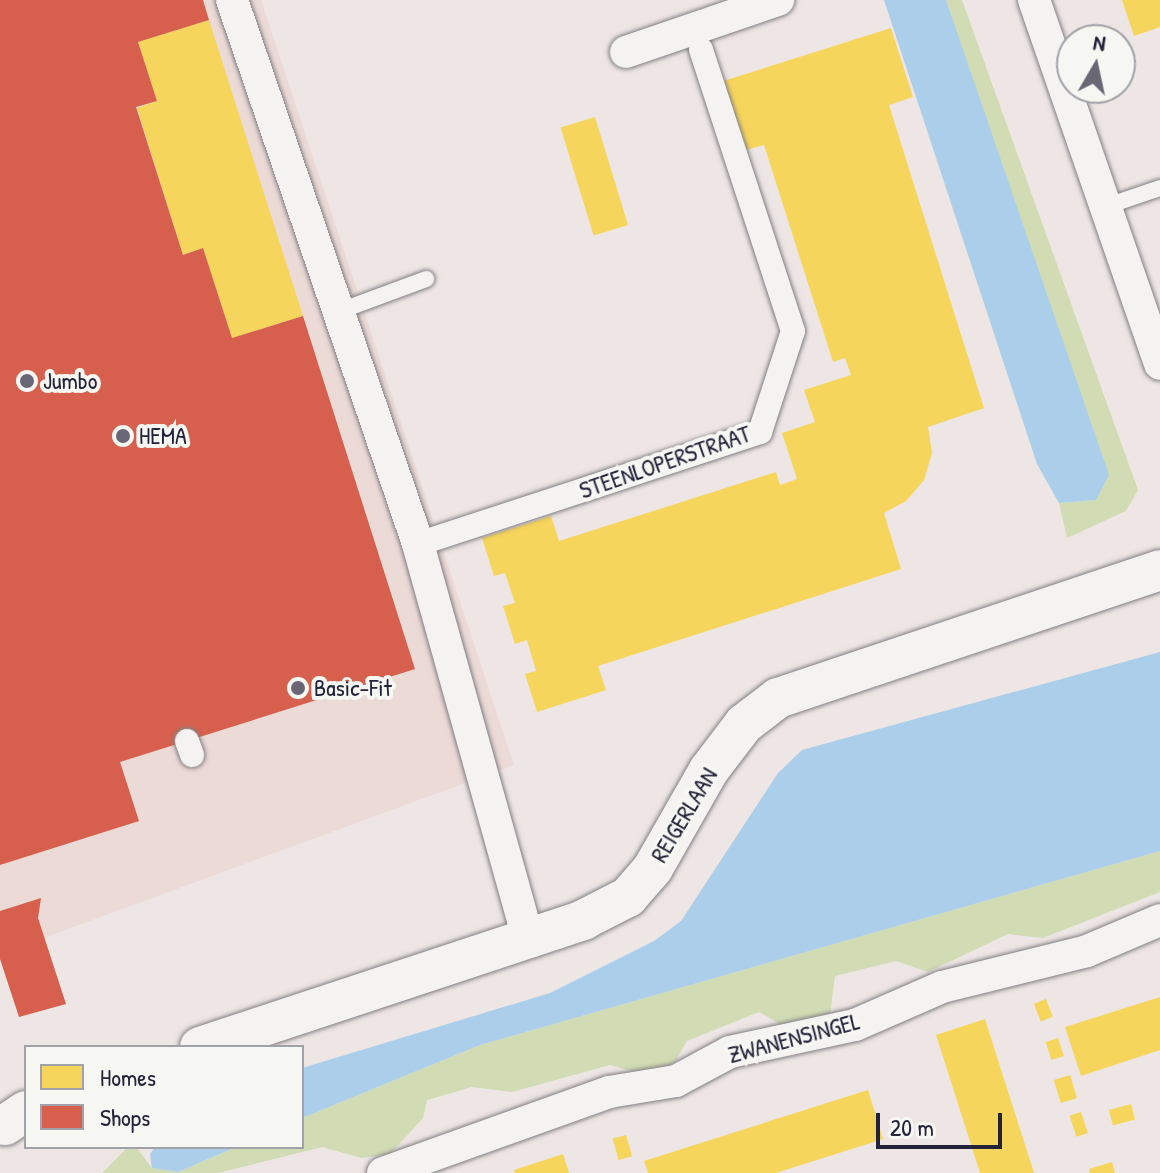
<!DOCTYPE html>
<style>
body{margin:0}
#map{position:relative;width:1160px;height:1173px;overflow:hidden;background:#ede6e4;font-family:"Patrick Hand",sans-serif}
div>[style]{position:absolute}
[style*='--x']{left:calc(var(--x)*1px);top:calc(var(--y)*1px);width:calc(var(--w)*1px);rotate:calc(var(--a)*1deg)}
.built>*{inset:0;background:#ebdad6}
.green>*{inset:0;background:#d1dcb4}
.water>*{inset:0;background:#abcfea}
.homes>*{inset:0;background:#f6d55c;transform-origin:0 0}
.shops>*{inset:0;background:#d6604d}
.roads{filter:drop-shadow(0 0 2px #827f83) drop-shadow(0 0 2px #827f83)}
.service>*{height:16px;margin:-8px;padding:0 8px;transform-origin:8px;border-radius:8px;background:#f4f3f1}
.pedestrian>*{height:24px;margin:-12px;padding:0 12px;transform-origin:12px;border-radius:12px;background:#f4f3f1}
.minor>*{height:32px;margin:-16px;padding:0 16px;transform-origin:16px;border-radius:16px;background:#f4f3f1}
.tertiary>*{height:40px;margin:-20px;padding:0 20px;transform-origin:20px;border-radius:20px;background:#f4f3f1}
.dots>*{width:22px;height:22px;translate:-50% -50%;box-sizing:border-box;border:4px solid #f6f6f2;border-radius:50%}
span{translate:-50% -50%;white-space:nowrap;text-align:center;line-height:1.15;-webkit-text-stroke:8px #f6f6f2;paint-order:stroke}
.poi-label{font-size:24px;color:#22223b}
.left{translate:0 -50%;text-align:left}
.street-label{font-size:24px;color:#22223b}
.legend{position:absolute;left:24px;top:1045px;width:280px;height:104px;box-sizing:border-box;background:#f6f6f2;border:2px solid #a1a1a9;margin:0;padding:10px 14px;list-style:none;font-size:24px;color:#22223b}
.legend li{display:flex;align-items:center;gap:16px;height:40px}
.legend b{width:40px;border:2px solid #a1a1a9}
.north{position:absolute;left:1056px;top:24px;width:80px;height:80px;box-sizing:border-box;background:#f6f6f2;border:2px solid #a1a1a9;border-radius:50%;rotate:9deg;font-size:22px;font-weight:700;line-height:32px;text-align:center;color:#22223b}
.north::after{content:'';display:block;margin:auto;width:28px;height:36px;background:#696776;clip-path:polygon(50% 0,100% 100%,50% 72%,0 100%)}
.scale{position:absolute;left:876px;top:1113px;width:126px;height:36px;box-sizing:border-box;border:4px solid #22223b;border-top:0;padding-left:10px;font-size:24px;line-height:28px;white-space:nowrap;color:#22223b;-webkit-text-stroke:6px #f6f6f2;paint-order:stroke}
</style>
<div id="map">
<div class="built">
<i style="clip-path:polygon(0 0,261px 0,514px 765px,0 954px)"></i>
</div>
<div class="green">
<i style="clip-path:polygon(946px 0,962px 0,1138px 490px,1126px 511px,1067px 538px,1059px 503px,1096px 500px)"></i>
<i style="clip-path:polygon(1160px 851px,1160px 892px,1043px 938px,1008px 934px,928px 972px,896px 961px,835px 976px,830px 1015px,787px 1028px,759px 1012px,687px 1041px,675px 1062px,645px 1075px,610px 1065px,512px 1092px,472px 1087px,427px 1100px,423px 1118px,390px 1154px,362px 1158px,322px 1147px,218px 1173px,102px 1173px,128px 1147px,136px 1147px,152px 1168px,178px 1172px,236px 1147px,302px 1147px,302px 1118px,480px 1045px)"></i>
</div>
<div class="water">
<i style="clip-path:polygon(884px 0,946px 0,1109px 475px,1096px 500px,1059px 503px,1037px 464px)"></i>
<i style="clip-path:polygon(1160px 652px,1160px 851px,480px 1045px,302px 1118px,302px 1068px,550px 993px,654px 941px,681px 921px,778px 773px,802px 750px)"></i>
<i style="clip-path:polygon(155px 1147px,236px 1147px,178px 1172px,152px 1168px,150px 1154px)"></i>
</div>
<div class="homes">
<i style="clip-path:polygon(1122px 0,1160px 0,1160px 27px,1134px 36px)"></i>
<i style="clip-path:polygon(209px 20px,303px 316px,232px 338px,203px 248px,183px 255px,137px 108px,157px 101px,138px 42px)"></i>
<i style="clip-path:polygon(891px 28px,913px 97px,889px 105px,984px 408px,928px 427px,932px 453px,924px 480px,906px 501px,884px 513px,901px 569px,598px 666px,606px 690px,537px 712px,525px 674px,536px 671px,527px 640px,515px 644px,503px 606px,515px 603px,505px 573px,494px 576px,482px 538px,551px 516px,559px 541px,776px 472px,780px 485px,797px 479px,782px 433px,815px 422px,804px 390px,851px 375px,845px 358px,833px 362px,764px 145px,739px 152px,717px 83px)"></i>
<i style="left:595px;top:117px;width:113px;height:36px;rotate:73deg"></i>
<i style="clip-path:polygon(1160px 997px,1160px 1050px,1081px 1076px,1065px 1027px)"></i>
<i style="left:1046px;top:999px;width:19px;height:13px;rotate:69deg"></i>
<i style="clip-path:polygon(985px 1019px,997px 1057px,1034px 1173px,980px 1173px,936px 1035px)"></i>
<i style="left:1058px;top:1038px;width:19px;height:13px;rotate:72deg"></i>
<i style="left:1070px;top:1075px;width:24px;height:17px;rotate:73deg"></i>
<i style="clip-path:polygon(868px 1090px,883px 1139px,776px 1173px,648px 1173px,644px 1161px)"></i>
<i style="left:1131px;top:1104px;width:16px;height:23px;rotate:75deg"></i>
<i style="left:1081px;top:1112px;width:22px;height:12px;rotate:72deg"></i>
<i style="left:626px;top:1135px;width:22px;height:14px;rotate:74deg"></i>
<i style="clip-path:polygon(563px 1154px,569px 1173px,515px 1173px,514px 1170px)"></i>
<i style="clip-path:polygon(1112px 1162px,1115px 1173px,1090px 1173px,1089px 1169px)"></i>
</div>
<div class="shops">
<i style="clip-path:polygon(0 0,203px 0,209px 20px,138px 42px,157px 101px,136px 107px,183px 255px,203px 248px,232px 338px,303px 316px,415px 669px,120px 762px,139px 821px,0 865px)"></i>
<i style="clip-path:polygon(41px 898px,38px 918px,66px 1004px,19px 1017px,0 959px,0 911px)"></i>
</div>
<div class="roads">
<div class="service">
<i style="--x:1107;--y:206;--w:56;--a:-18.8"></i>
<i style="--x:340;--y:311;--w:92;--a:-20.4"></i>
</div>
<div class="pedestrian">
<i style="--x:418;--y:544;--w:360;--a:-18.1"></i>
<i style="--x:760;--y:432;--w:106;--a:-71.9"></i>
<i style="--x:793;--y:331;--w:296;--a:-108.1"></i>
<i style="--x:187;--y:741;--w:15;--a:70"></i>
</div>
<div class="minor">
<i style="--x:232;--y:0;--w:575;--a:71.12"></i>
<i style="--x:418;--y:544;--w:413;--a:74.4"></i>
<i style="--x:1034;--y:0;--w:385;--a:70.9"></i>
<i style="--x:626;--y:52;--w:161;--a:-18.9"></i>
<i style="--x:383;--y:1173;--w:240;--a:-19.7"></i>
<i style="--x:609;--y:1092;--w:68;--a:-9.3"></i>
<i style="--x:676;--y:1081;--w:61;--a:-28.2"></i>
<i style="--x:730;--y:1052;--w:128;--a:-12.2"></i>
<i style="--x:855;--y:1025;--w:95;--a:-23.6"></i>
<i style="--x:942;--y:987;--w:149;--a:-13.9"></i>
<i style="--x:1087;--y:951;--w:79;--a:-23"></i>
</div>
<div class="tertiary">
<i style="--x:200;--y:1047;--w:404;--a:-18.3"></i>
<i style="--x:583;--y:920;--w:51;--a:-27.1"></i>
<i style="--x:628;--y:897;--w:38;--a:-49"></i>
<i style="--x:653;--y:868;--w:113;--a:-60.3"></i>
<i style="--x:709;--y:770;--w:58;--a:-52.7"></i>
<i style="--x:744;--y:724;--w:43;--a:-37.4"></i>
<i style="--x:778;--y:698;--w:403;--a:-18.5"></i>
<i style="--x:5;--y:1125;--w:25;--a:-34"></i>
</div>
</div>
<div class="dots">
<i style="left:27px;top:381px;background:#696776"></i>
<i style="left:123px;top:436px;background:#696776"></i>
<i style="left:298px;top:688px;background:#696776"></i>
</div>
<div class="poi-label">
<span class="left" style="left:43px;top:381px">Jumbo</span>
<span class="left" style="left:139px;top:436px">HEMA</span>
<span class="left" style="left:314px;top:688px">Basic-Fit</span>
</div>
<div class="street-label">
<span style="left:665px;top:462px;rotate:-19deg">STEENLOPERSTRAAT</span>
<span style="left:684px;top:815px;rotate:-59deg">REIGERLAAN</span>
<span style="left:794px;top:1038px;rotate:-15deg">ZWANENSINGEL</span>
</div>
<ul class="legend">
<li><b style="height:22px;background:#f6d55c"></b>Homes</li>
<li><b style="height:22px;background:#d6604d"></b>Shops</li>
</ul>
<div class="north">N</div>
<div class="scale">20 m</div>
</div>
